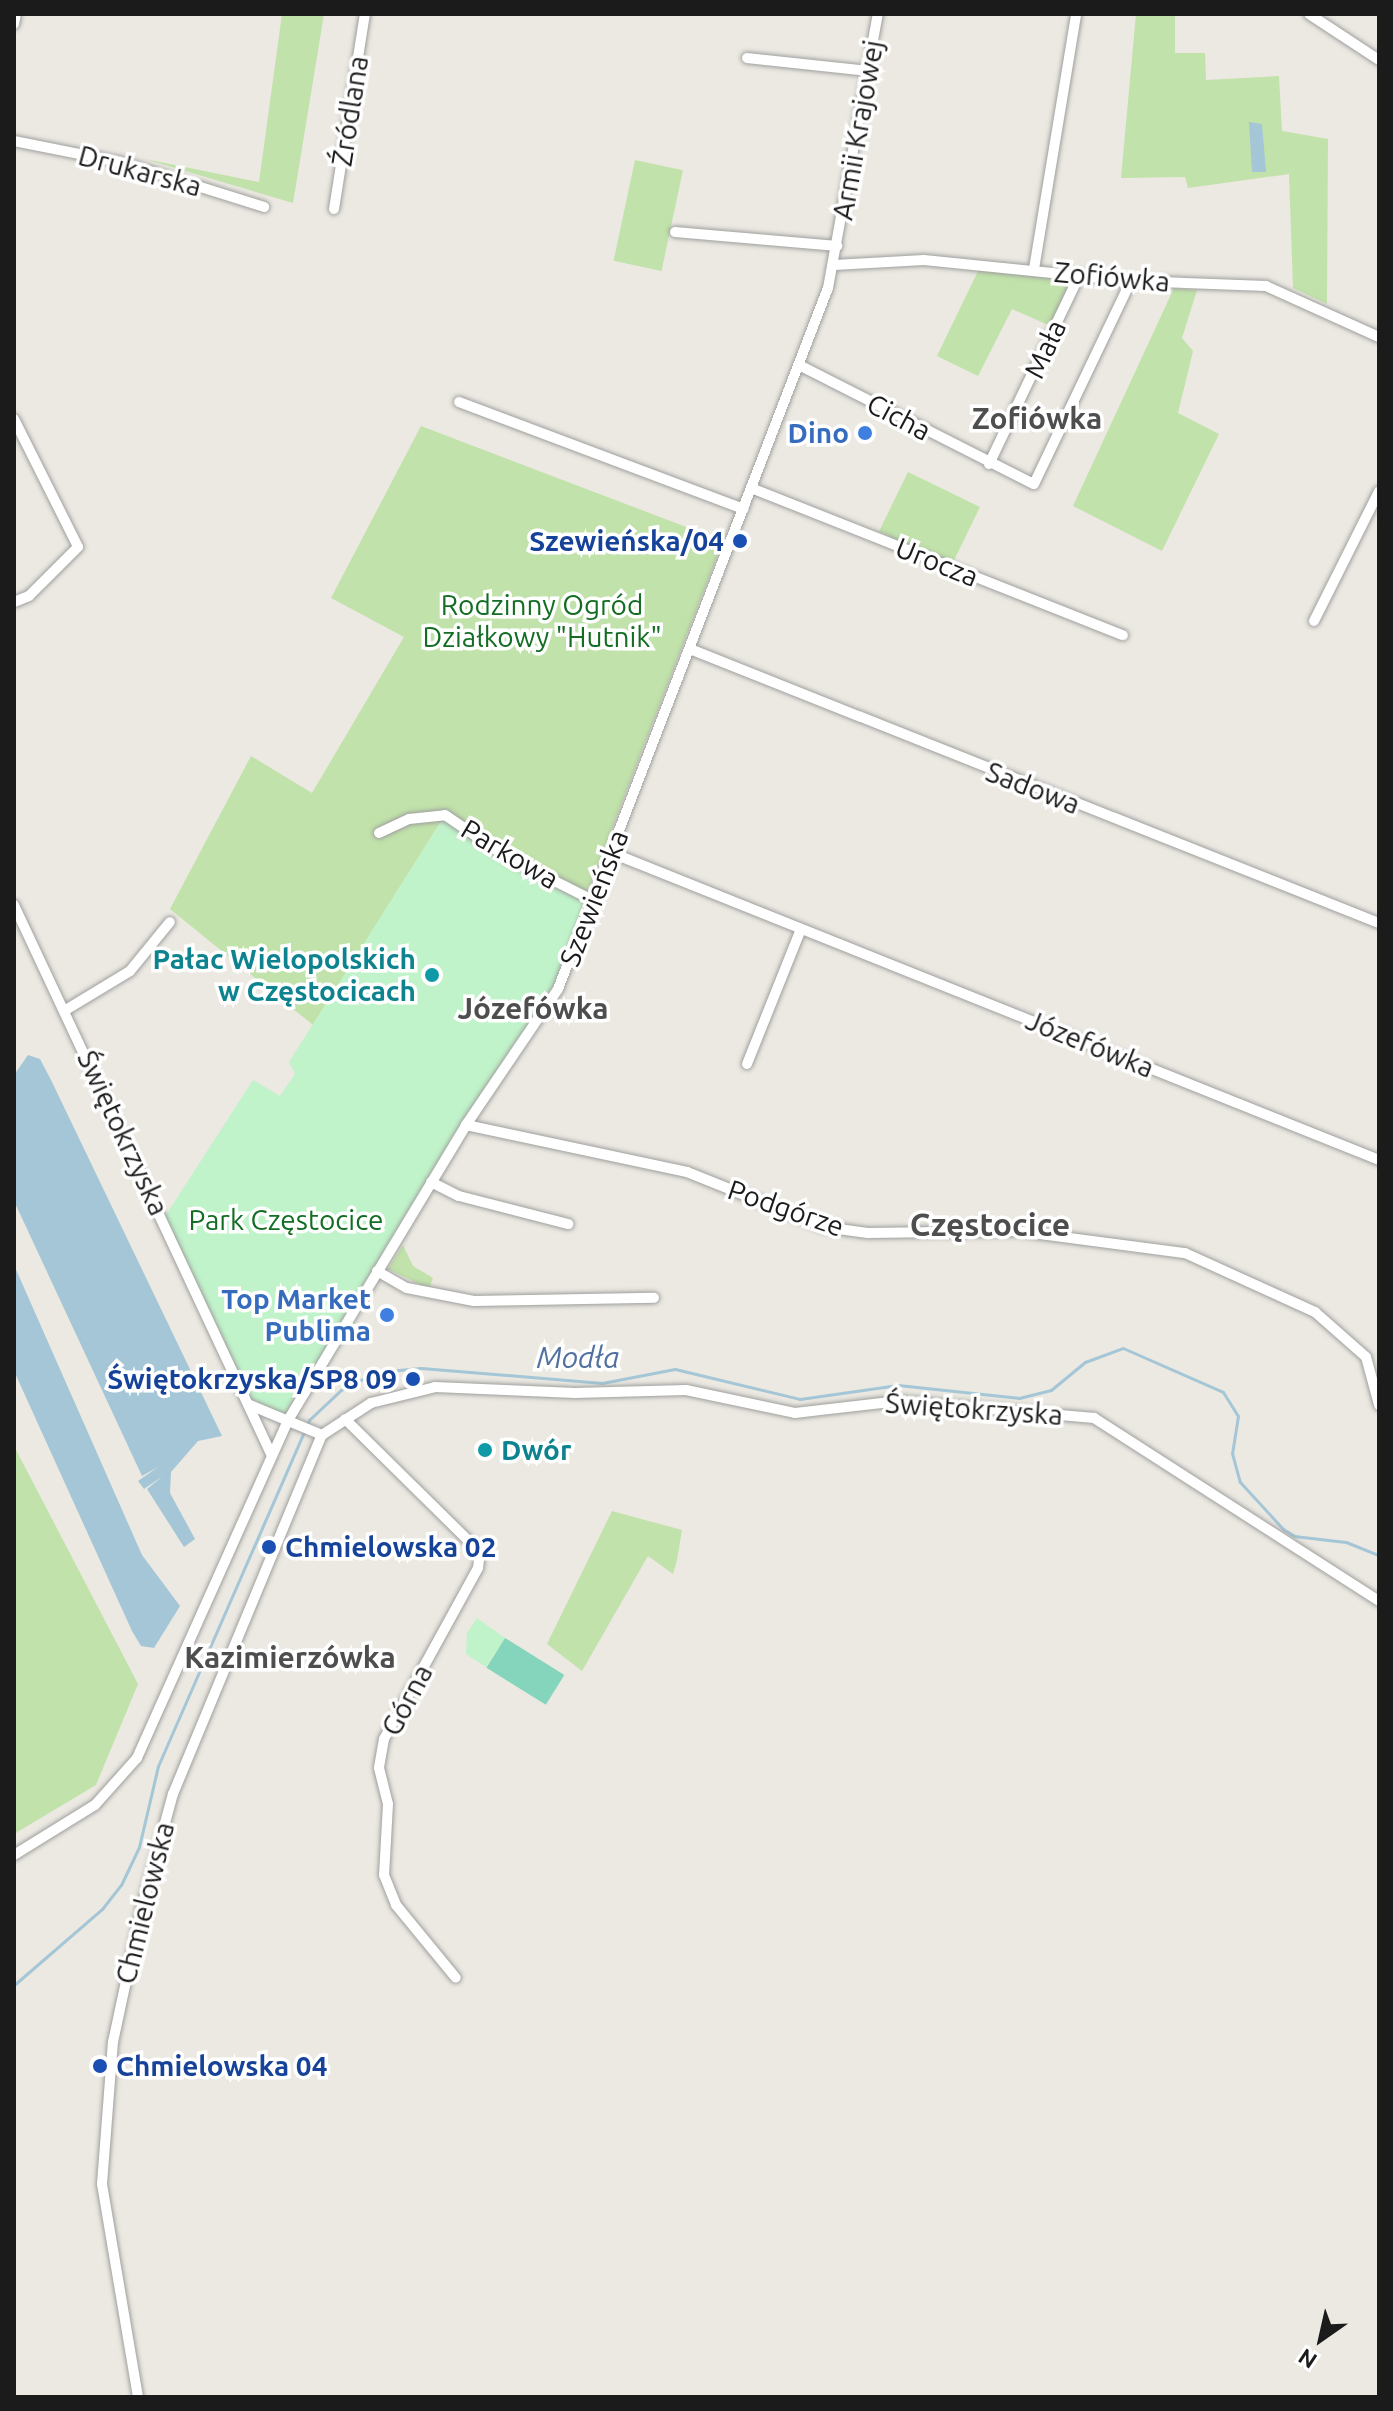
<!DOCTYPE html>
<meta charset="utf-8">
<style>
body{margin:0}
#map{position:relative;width:1393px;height:2411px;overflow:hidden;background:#ebe9e1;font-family:Ubuntu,sans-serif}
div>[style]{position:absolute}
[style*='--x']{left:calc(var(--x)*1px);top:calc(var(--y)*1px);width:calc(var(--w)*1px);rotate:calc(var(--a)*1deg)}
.grass>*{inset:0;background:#c1e2aa;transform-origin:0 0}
.park>*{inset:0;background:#c0f3c9}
.pitch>*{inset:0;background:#85d5bd;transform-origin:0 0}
.water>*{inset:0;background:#a4c6d6}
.stream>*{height:3px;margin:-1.5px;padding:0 1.5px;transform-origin:1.5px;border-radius:1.5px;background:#a4c6d6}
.roads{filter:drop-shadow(0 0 2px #9f9f9f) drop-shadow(0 0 2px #9f9f9f)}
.minor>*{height:10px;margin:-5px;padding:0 5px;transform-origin:5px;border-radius:5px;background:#fff}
.dots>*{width:22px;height:22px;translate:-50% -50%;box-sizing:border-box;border:4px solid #fff;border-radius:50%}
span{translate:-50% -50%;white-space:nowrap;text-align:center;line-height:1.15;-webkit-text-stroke:7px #fff;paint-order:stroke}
.street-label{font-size:28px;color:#1b1b1b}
.shop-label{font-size:28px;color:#366cbe;font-weight:700}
.right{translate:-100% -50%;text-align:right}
.transit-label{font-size:28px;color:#164399;font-weight:700}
.left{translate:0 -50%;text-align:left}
.park-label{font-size:28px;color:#146d24}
.culture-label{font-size:28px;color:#0d838f;font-weight:700}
.neighbourhood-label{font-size:30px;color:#4e4e4e;font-weight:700}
.water-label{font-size:30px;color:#5171a1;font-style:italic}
.quarter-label{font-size:32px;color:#4e4e4e;font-weight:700}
.frame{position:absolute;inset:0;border:16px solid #1b1b1b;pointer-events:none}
.north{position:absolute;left:1281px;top:2299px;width:80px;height:80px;-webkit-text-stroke:6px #fff;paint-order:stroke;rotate:214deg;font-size:22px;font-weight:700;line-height:32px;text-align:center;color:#1b1b1b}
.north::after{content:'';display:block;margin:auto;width:28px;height:36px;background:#1b1b1b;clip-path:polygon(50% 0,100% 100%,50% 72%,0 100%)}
</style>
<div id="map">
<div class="grass">
<i style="clip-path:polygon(282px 14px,324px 14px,293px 203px,145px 159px,259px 182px)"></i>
<i style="clip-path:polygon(1136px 14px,1175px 14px,1175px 53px,1205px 53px,1206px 80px,1279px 76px,1282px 131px,1328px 139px,1327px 304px,1293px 288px,1289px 174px,1188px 188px,1185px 177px,1121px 178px)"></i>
<i style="left:635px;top:160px;width:49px;height:103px;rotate:12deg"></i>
<i style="clip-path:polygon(979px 269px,1074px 278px,1055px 328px,1012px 309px,978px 376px,937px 356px)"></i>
<i style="clip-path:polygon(1174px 288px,1197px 290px,1182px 338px,1193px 351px,1178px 413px,1219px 434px,1162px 551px,1073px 506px)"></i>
<i style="clip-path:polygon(421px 426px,723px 541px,587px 893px,445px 815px,313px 1025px,170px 909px,251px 756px,312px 793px,404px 637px,331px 598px)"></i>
<i style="left:908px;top:472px;width:80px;height:66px;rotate:26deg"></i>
<i style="clip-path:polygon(403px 1245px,413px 1266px,433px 1278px,429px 1289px,388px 1269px)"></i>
<i style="clip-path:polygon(14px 1446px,138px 1684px,96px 1785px,14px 1834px)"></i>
<i style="clip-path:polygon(612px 1511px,682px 1530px,677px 1560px,673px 1574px,648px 1556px,582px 1671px,547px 1644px)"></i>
</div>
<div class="park">
<i style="clip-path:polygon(445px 815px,505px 856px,594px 901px,558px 989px,466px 1125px,287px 1422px,250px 1405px,164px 1218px,253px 1080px,280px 1096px,295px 1074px,289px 1062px)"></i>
<i style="clip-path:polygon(477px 1618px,505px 1638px,486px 1667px,466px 1654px,467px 1633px)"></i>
</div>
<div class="pitch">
<i style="left:505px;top:1638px;width:70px;height:35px;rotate:32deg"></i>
</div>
<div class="water">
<i style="clip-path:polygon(1249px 122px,1262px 124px,1266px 172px,1252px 172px)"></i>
<i style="clip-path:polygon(28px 1055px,40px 1059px,51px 1080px,222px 1436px,198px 1441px,171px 1472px,170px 1493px,195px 1539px,184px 1547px,147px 1489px,163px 1476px,144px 1489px,138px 1481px,158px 1467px,142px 1476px,14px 1201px,14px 1075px)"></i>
<i style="clip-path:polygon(14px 1265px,142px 1555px,180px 1606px,154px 1648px,141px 1646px,132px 1631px,14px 1371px)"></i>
</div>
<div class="stream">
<i style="--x:14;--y:1985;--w:116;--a:-40.8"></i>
<i style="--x:102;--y:1909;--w:31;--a:-52"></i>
<i style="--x:121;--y:1885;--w:42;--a:-64.7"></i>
<i style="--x:139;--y:1847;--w:83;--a:-76.8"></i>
<i style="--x:158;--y:1766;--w:378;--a:-66.4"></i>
<i style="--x:309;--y:1420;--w:44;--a:-43.2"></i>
<i style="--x:341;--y:1390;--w:40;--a:-26.6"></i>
<i style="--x:377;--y:1372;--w:44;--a:-5.2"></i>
<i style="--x:421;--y:1368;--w:182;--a:4.7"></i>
<i style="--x:602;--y:1383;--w:74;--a:-10.9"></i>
<i style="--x:675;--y:1369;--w:129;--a:13.5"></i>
<i style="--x:800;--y:1399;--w:99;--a:-8.1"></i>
<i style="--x:898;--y:1385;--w:122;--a:6.1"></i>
<i style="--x:1019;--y:1398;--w:33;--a:-14"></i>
<i style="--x:1051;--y:1390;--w:44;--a:-39.5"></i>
<i style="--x:1085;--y:1362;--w:40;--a:-20.2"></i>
<i style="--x:1123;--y:1348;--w:109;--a:23.7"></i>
<i style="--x:1223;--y:1392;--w:28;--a:58"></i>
<i style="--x:1238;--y:1416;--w:37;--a:99"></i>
<i style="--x:1232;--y:1453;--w:30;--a:75"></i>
<i style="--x:1240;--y:1482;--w:64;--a:47.5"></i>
<i style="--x:1283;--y:1529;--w:13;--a:32"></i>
<i style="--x:1294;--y:1536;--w:52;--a:6.6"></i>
<i style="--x:1346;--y:1542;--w:35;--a:22"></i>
</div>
<div class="roads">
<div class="minor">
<i style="--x:1309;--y:14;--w:84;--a:33.3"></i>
<i style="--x:14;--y:24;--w:10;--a:-79"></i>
<i style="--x:747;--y:58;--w:122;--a:6.1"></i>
<i style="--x:14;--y:141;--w:112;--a:11.3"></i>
<i style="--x:124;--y:163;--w:147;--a:17.4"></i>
<i style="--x:334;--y:209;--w:197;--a:-81"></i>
<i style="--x:675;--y:232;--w:163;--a:4.9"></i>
<i style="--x:834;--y:265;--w:90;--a:-3.2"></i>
<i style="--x:924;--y:260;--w:208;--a:5.8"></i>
<i style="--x:1131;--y:281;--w:135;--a:2.1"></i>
<i style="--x:1266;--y:286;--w:124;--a:24.3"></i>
<i style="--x:1034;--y:269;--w:258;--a:-80.6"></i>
<i style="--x:799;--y:365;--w:263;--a:26.9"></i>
<i style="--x:1034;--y:484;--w:225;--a:-64.5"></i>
<i style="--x:459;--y:402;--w:304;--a:20.6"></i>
<i style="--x:14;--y:419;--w:143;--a:63.4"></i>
<i style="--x:78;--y:547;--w:69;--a:135"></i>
<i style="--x:29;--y:596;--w:16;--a:158"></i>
<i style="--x:989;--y:464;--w:208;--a:-64.4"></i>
<i style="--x:751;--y:488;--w:400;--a:21.6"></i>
<i style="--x:1314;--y:621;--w:145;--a:-63.4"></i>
<i style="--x:690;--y:649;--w:741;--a:21.69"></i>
<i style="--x:379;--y:833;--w:33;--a:-25"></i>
<i style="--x:409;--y:819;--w:36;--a:-6"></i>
<i style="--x:445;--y:815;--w:73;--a:34.3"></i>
<i style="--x:505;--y:856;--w:100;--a:26.8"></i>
<i style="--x:612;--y:853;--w:826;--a:21.81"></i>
<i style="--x:14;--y:905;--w:606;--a:64.91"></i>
<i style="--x:64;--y:1011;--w:77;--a:-31.2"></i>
<i style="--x:130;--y:971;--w:63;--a:-50.8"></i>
<i style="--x:747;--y:1064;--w:145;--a:-68.2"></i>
<i style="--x:466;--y:1125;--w:226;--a:12"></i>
<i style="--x:687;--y:1172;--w:148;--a:21.9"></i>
<i style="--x:824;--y:1227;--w:44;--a:7.8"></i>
<i style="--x:868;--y:1233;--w:149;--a:-0.8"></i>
<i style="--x:1017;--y:1231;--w:169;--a:7.5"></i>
<i style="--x:1185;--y:1253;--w:143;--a:24.4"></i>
<i style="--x:1315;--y:1312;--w:68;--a:41.4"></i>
<i style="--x:1366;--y:1357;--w:50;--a:74.8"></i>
<i style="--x:431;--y:1182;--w:31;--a:27"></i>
<i style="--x:459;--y:1196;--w:113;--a:14.4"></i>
<i style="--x:377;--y:1271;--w:34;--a:30"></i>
<i style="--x:407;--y:1288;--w:68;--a:11"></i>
<i style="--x:474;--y:1301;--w:180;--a:-1"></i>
<i style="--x:250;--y:1405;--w:78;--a:22.6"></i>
<i style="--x:345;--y:1419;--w:190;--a:44.6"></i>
<i style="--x:480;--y:1552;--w:16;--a:97"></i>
<i style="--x:478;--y:1568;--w:195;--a:118.8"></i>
<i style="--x:384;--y:1739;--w:29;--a:100"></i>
<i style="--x:379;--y:1768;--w:37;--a:76"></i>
<i style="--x:388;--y:1804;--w:71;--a:93.2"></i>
<i style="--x:384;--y:1875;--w:32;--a:68"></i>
<i style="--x:396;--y:1905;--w:94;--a:50.6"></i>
<i style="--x:322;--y:1435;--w:59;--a:-33.1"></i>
<i style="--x:371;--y:1403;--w:66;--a:-14"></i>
<i style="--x:435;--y:1387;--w:140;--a:2.5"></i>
<i style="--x:575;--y:1393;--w:111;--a:-1.5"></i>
<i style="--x:686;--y:1390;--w:111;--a:11.9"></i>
<i style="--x:795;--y:1413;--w:105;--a:-6.6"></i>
<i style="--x:899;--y:1401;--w:196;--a:5"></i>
<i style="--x:1094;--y:1418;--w:339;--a:32.7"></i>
<i style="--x:14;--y:1855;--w:95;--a:-31.7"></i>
<i style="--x:95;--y:1805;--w:63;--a:-48.2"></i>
<i style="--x:137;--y:1758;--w:368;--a:-65.9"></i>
<i style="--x:287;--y:1422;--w:347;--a:-58.9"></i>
<i style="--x:466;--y:1125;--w:164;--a:-55.9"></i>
<i style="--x:558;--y:989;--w:751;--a:-68.94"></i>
<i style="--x:828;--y:288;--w:279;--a:-79.7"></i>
<i style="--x:138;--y:2397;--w:216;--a:-99.6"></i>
<i style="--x:102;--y:2184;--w:142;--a:-85.6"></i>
<i style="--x:113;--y:2042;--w:138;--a:-77.9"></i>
<i style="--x:142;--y:1907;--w:117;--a:-74.7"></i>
<i style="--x:173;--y:1794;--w:389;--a:-67.5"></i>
</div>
</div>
<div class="dots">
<i style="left:865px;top:433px;background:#3f7fe0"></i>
<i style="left:740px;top:541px;background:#1a4fb4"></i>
<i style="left:432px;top:975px;background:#0f9aa8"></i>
<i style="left:387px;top:1315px;background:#3f7fe0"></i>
<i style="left:413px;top:1379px;background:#1a4fb4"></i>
<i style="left:485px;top:1450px;background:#0f9aa8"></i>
<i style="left:269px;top:1547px;background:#1a4fb4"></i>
<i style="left:100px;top:2066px;background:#1a4fb4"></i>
</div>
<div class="street-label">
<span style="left:350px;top:111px;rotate:-81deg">Źródlana</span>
<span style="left:858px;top:130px;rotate:-80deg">Armii Krajowej</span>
<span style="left:140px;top:171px;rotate:15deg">Drukarska</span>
<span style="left:1112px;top:277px;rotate:5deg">Zofiówka</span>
<span style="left:1045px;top:349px;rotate:-65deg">Mała</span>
<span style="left:899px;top:417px;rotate:28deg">Cicha</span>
<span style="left:937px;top:562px;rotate:22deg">Urocza</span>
<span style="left:1033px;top:788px;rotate:21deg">Sadowa</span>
<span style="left:510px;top:854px;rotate:31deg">Parkowa</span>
<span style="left:594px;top:898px;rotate:-69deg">Szewieńska</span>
<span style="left:1090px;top:1044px;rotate:22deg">Józefówka</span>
<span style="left:123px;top:1133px;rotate:65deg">Świętokrzyska</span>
<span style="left:786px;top:1208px;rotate:19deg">Podgórze</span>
<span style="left:974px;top:1409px;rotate:4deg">Świętokrzyska</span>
<span style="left:407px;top:1700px;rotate:-62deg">Górna</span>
<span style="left:145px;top:1903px;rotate:-76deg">Chmielowska</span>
</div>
<div class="shop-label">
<span class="right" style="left:849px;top:433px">Dino</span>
<span class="right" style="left:371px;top:1315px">Top Market<br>Publima</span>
</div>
<div class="transit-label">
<span class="right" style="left:724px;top:541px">Szewieńska/04</span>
<span class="right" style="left:397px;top:1379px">Świętokrzyska/SP8 09</span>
<span class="left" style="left:285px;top:1547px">Chmielowska 02</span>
<span class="left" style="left:116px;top:2066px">Chmielowska 04</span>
</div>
<div class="park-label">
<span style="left:542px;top:621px">Rodzinny Ogród<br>Działkowy "Hutnik"</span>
<span style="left:286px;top:1220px">Park Częstocice</span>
</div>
<div class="culture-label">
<span class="right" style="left:416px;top:975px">Pałac Wielopolskich<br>w Częstocicach</span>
<span class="left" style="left:501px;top:1450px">Dwór</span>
</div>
<div class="neighbourhood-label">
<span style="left:1037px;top:418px">Zofiówka</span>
<span style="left:533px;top:1008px">Józefówka</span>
<span style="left:290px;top:1657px">Kazimierzówka</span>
</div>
<div class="water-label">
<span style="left:578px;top:1357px">Modła</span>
</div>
<div class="quarter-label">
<span style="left:990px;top:1224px">Częstocice</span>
</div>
<div class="frame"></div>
<div class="north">N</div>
</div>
